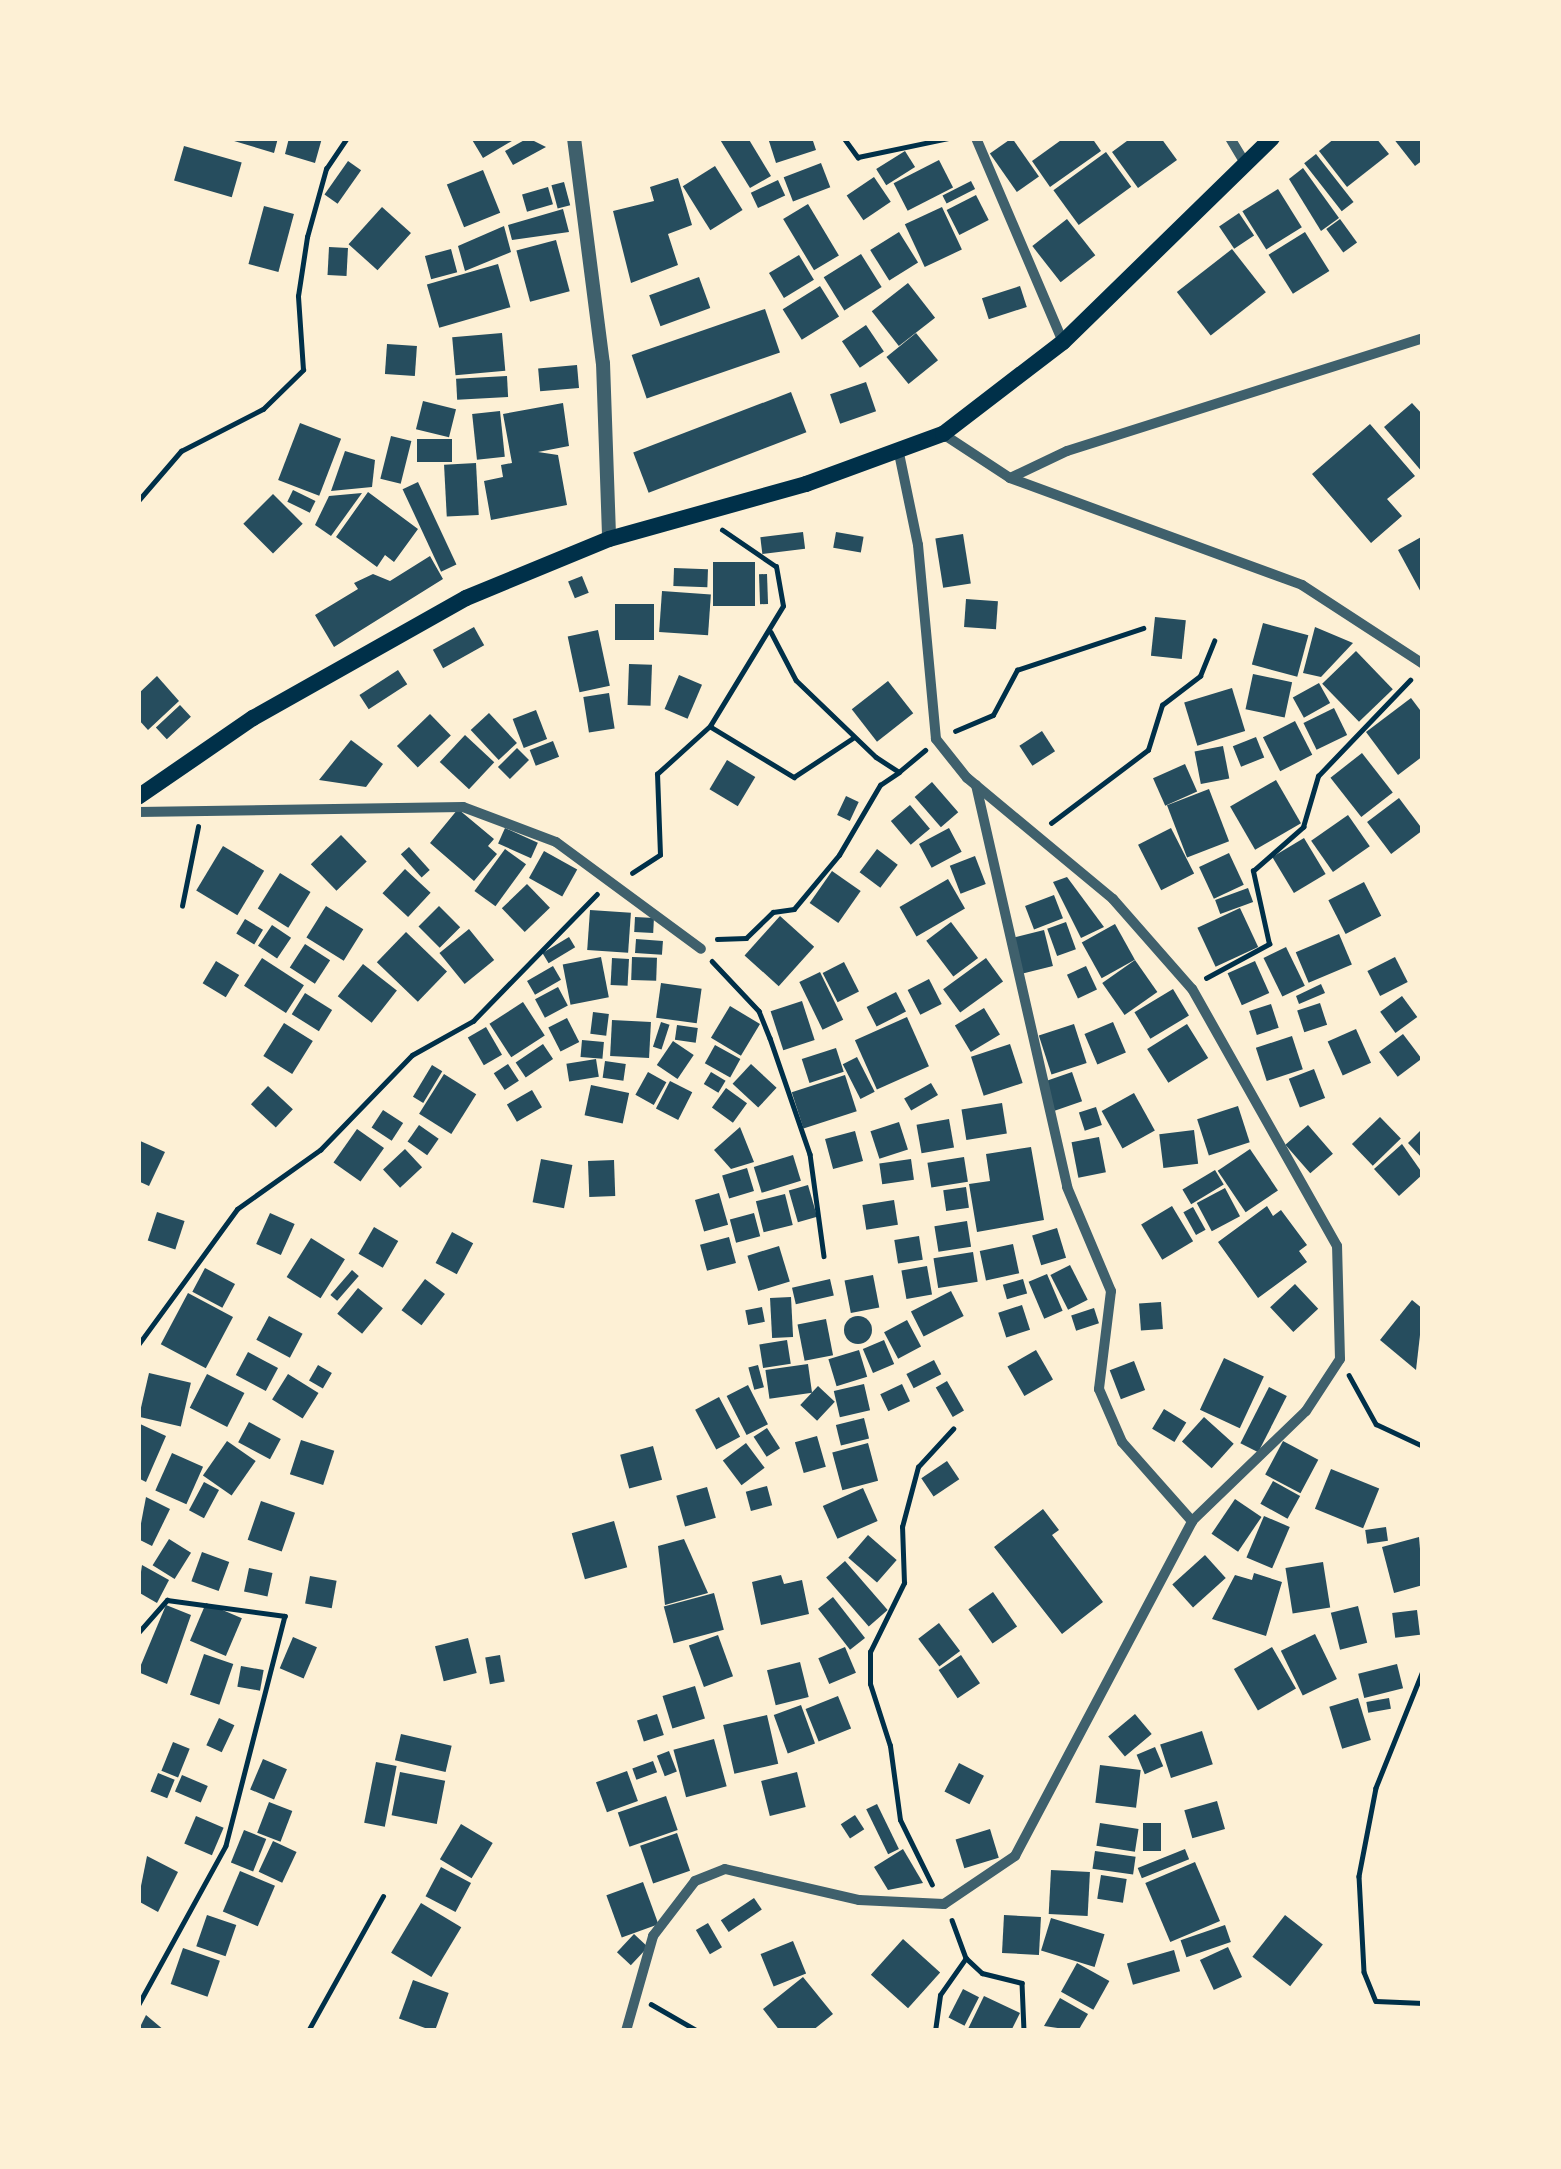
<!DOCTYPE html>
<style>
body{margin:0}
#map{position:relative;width:1561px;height:2169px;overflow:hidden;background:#fdf0d5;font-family:"Public Sans",sans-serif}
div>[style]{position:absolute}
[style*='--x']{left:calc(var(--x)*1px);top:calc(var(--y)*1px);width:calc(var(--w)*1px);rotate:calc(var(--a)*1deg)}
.building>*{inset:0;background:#264d5e;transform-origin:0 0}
.round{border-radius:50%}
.path>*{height:4.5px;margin:-2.25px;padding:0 2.25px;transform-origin:2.25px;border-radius:2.25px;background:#003049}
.minor>*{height:10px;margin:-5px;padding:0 5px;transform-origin:5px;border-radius:5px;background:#3f606c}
.tertiary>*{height:14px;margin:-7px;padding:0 7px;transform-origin:7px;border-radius:7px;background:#3f606c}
.secondary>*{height:16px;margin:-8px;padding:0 8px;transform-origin:8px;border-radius:8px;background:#003049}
span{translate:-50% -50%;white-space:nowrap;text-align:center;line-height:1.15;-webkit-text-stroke:9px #fdf0d5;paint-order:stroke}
.frame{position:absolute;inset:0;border:141px solid #fdf0d5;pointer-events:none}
</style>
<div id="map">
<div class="building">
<i style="clip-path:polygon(224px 138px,278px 138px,274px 153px)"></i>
<i style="clip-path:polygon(289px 138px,322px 138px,315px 163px,285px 154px)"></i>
<i style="clip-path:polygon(471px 138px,517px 138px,483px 158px)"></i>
<i style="clip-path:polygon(528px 138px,546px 147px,513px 165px,505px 151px)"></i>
<i style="clip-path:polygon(719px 138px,748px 138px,771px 176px,750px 188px)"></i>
<i style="clip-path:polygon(768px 138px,812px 138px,816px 150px,776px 163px)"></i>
<i style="left:1012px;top:138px;width:47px;height:27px;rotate:55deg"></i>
<i style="clip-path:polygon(1064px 138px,1092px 138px,1101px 151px,1050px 187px,1032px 161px)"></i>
<i style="clip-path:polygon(1131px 138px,1161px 138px,1177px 160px,1138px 188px,1112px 152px)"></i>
<i style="clip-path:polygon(1335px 138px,1376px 138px,1389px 154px,1347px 187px,1319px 151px)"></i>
<i style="clip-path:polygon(1393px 138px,1423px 138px,1423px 160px,1415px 166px)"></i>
<i style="left:184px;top:146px;width:60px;height:36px;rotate:16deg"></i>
<i style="left:905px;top:151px;width:19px;height:34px;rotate:58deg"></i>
<i style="left:1106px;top:152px;width:43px;height:65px;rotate:54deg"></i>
<i style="left:1316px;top:154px;width:61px;height:15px;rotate:52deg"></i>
<i style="left:939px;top:160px;width:31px;height:51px;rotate:63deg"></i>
<i style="left:348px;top:161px;width:16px;height:41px;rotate:35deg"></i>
<i style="left:821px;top:163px;width:26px;height:40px;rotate:69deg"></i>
<i style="left:715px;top:166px;width:52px;height:38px;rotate:58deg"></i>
<i style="clip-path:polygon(1303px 168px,1339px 218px,1321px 231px,1289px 179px)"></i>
<i style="left:483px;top:170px;width:46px;height:39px;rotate:68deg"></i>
<i style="left:874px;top:177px;width:30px;height:33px;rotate:56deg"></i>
<i style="clip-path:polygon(678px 178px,692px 225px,668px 234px,678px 265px,631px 283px,613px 211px,654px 201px,650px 187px)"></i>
<i style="left:778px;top:180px;width:17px;height:30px;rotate:65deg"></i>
<i style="left:971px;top:181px;width:9px;height:32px;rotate:63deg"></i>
<i style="left:564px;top:182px;width:24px;height:13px;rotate:75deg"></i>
<i style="left:548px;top:187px;width:18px;height:27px;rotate:74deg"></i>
<i style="left:1278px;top:189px;width:45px;height:42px;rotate:58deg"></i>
<i style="left:976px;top:195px;width:28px;height:33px;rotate:63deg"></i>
<i style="left:808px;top:204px;width:60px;height:29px;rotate:59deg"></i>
<i style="left:264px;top:206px;width:31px;height:60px;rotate:15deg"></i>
<i style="left:382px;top:207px;width:39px;height:50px;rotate:42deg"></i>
<i style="left:942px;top:207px;width:47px;height:41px;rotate:65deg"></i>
<i style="clip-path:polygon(563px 209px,569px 232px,512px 240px,508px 225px)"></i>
<i style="left:1239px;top:213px;width:27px;height:24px;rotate:56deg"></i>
<i style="left:1067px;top:219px;width:46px;height:44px;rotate:52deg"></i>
<i style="left:1340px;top:219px;width:29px;height:17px;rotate:54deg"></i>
<i style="clip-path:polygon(504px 226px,511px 252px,465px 271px,458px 246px)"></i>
<i style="left:899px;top:232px;width:36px;height:34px;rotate:58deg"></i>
<i style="left:1305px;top:232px;width:46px;height:43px;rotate:58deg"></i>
<i style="left:556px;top:240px;width:53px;height:41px;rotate:75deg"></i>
<i style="left:329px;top:247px;width:19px;height:28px;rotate:3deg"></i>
<i style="left:451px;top:249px;width:24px;height:27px;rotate:75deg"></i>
<i style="left:1232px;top:249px;width:55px;height:70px;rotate:52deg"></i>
<i style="left:861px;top:254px;width:39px;height:44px;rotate:58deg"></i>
<i style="left:799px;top:255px;width:29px;height:35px;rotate:59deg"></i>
<i style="left:498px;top:264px;width:45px;height:74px;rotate:74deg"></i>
<i style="left:699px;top:277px;width:33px;height:53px;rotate:70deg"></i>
<i style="left:908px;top:283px;width:44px;height:46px;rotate:52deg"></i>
<i style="left:820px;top:286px;width:36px;height:44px;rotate:58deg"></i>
<i style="left:1020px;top:286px;width:22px;height:40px;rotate:72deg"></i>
<i style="left:765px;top:309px;width:46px;height:141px;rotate:71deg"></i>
<i style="left:866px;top:325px;width:32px;height:29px;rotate:56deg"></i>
<i style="left:502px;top:333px;width:38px;height:50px;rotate:85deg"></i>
<i style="left:916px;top:333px;width:35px;height:38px;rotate:51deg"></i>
<i style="left:387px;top:344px;width:30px;height:30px;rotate:4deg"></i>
<i style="left:577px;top:365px;width:23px;height:39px;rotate:85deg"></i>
<i style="left:507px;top:376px;width:21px;height:51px;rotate:87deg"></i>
<i style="left:866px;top:382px;width:31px;height:38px;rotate:71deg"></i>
<i style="left:791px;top:392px;width:43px;height:169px;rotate:69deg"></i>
<i style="left:423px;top:401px;width:34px;height:29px;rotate:14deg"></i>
<i style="clip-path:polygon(563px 403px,569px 446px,538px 452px,558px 455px,567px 505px,491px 520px,484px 481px,503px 477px,501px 465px,512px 463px,503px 414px)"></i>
<i style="clip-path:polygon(1412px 403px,1423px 415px,1423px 473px,1384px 427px)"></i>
<i style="left:500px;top:411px;width:46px;height:28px;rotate:84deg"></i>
<i style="left:300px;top:423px;width:44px;height:61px;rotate:21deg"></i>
<i style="clip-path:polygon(1370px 424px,1415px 476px,1387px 499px,1402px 516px,1371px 543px,1312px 474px)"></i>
<i style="left:391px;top:436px;width:21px;height:44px;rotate:14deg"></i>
<i style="left:417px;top:439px;width:35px;height:23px"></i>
<i style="clip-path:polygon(345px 451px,375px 460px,372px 487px,331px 491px)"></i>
<i style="left:476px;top:463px;width:52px;height:32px;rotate:87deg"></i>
<i style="left:418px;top:482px;width:91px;height:17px;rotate:65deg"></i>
<i style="left:293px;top:490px;width:25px;height:13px;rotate:26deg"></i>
<i style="clip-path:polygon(368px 492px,418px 529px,394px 562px,385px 555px,377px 567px,336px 537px)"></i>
<i style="clip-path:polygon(362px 493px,331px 536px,315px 525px,329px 496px)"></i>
<i style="left:273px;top:494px;width:42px;height:42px;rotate:45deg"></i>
<i style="left:803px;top:532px;width:17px;height:43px;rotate:83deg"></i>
<i style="left:836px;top:532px;width:28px;height:16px;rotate:10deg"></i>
<i style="left:963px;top:534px;width:50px;height:28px;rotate:81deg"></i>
<i style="clip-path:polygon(1423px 536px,1423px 596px,1398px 550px)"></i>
<i style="clip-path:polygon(430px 556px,443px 579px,334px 647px,315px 615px,358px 589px,354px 583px,373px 574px,390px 581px)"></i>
<i style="left:713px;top:562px;width:42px;height:44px"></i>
<i style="left:674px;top:568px;width:34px;height:18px;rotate:2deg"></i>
<i style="left:767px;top:574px;width:30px;height:8px;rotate:88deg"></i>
<i style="left:582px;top:576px;width:18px;height:15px;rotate:68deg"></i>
<i style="left:662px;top:591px;width:49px;height:41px;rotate:4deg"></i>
<i style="left:966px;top:599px;width:32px;height:28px;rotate:4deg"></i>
<i style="left:615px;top:604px;width:39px;height:36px"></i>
<i style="left:1155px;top:617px;width:31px;height:39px;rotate:6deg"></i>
<i style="left:1263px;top:623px;width:47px;height:43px;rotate:15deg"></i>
<i style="left:474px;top:627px;width:21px;height:47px;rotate:61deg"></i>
<i style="clip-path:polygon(1315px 627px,1353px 643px,1321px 677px,1303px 673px)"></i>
<i style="left:598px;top:630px;width:57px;height:31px;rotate:78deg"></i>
<i style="left:1356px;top:651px;width:53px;height:47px;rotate:46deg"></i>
<i style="left:629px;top:664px;width:23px;height:41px;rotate:2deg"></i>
<i style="left:398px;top:670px;width:17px;height:46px;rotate:57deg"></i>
<i style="left:1253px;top:674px;width:40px;height:36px;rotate:12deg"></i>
<i style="left:679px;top:675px;width:25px;height:37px;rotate:23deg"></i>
<i style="clip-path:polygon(157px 676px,179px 701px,148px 730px,138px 719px,138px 694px)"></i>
<i style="left:888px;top:681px;width:41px;height:46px;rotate:52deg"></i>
<i style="left:1319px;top:683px;width:23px;height:30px;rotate:61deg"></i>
<i style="left:1232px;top:688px;width:45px;height:50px;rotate:73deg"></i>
<i style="left:609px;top:693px;width:36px;height:26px;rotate:81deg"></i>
<i style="clip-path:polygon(1411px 698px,1423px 714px,1423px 756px,1398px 775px,1366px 732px)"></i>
<i style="left:180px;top:705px;width:16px;height:33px;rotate:47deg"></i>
<i style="left:1334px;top:708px;width:30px;height:34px;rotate:64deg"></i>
<i style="left:536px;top:710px;width:31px;height:25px;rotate:69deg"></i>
<i style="left:489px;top:713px;width:41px;height:25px;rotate:47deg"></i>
<i style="left:430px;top:714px;width:30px;height:46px;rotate:46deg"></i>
<i style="left:1295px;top:721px;width:38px;height:36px;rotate:63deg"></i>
<i style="left:1042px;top:731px;width:24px;height:27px;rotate:57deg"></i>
<i style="left:465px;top:735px;width:40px;height:37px;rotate:43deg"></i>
<i style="left:1256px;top:737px;width:22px;height:25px;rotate:68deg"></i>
<i style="clip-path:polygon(351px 740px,383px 764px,366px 787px,319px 780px)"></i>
<i style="left:553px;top:741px;width:17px;height:25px;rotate:69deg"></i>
<i style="left:1223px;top:746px;width:33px;height:29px;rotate:79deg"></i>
<i style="left:517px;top:748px;width:17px;height:27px;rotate:45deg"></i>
<i style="left:1362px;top:753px;width:50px;height:40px;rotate:52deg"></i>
<i style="left:727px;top:760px;width:33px;height:34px;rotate:31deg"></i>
<i style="left:1185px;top:764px;width:30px;height:35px;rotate:66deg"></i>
<i style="left:1276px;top:780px;width:50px;height:53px;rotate:60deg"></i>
<i style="left:932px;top:782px;width:40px;height:23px;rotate:49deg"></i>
<i style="left:1209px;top:789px;width:56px;height:45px;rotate:69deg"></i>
<i style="left:846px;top:796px;width:14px;height:21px;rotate:25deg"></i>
<i style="left:1399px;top:798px;width:40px;height:40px;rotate:53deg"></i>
<i style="left:910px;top:805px;width:31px;height:25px;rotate:50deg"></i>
<i style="clip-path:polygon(458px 809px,494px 839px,488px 846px,497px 854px,474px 881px,430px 843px)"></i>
<i style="left:1348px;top:815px;width:38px;height:45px;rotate:55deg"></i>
<i style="left:505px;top:828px;width:36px;height:17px;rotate:24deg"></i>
<i style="left:949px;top:828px;width:27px;height:34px;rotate:62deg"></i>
<i style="left:1171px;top:828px;width:51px;height:37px;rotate:63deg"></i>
<i style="left:341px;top:835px;width:37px;height:42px;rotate:46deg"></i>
<i style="left:1304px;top:838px;width:42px;height:37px;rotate:59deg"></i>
<i style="left:223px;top:846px;width:48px;height:52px;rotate:31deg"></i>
<i style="left:409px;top:847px;width:31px;height:11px;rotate:48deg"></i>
<i style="left:505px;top:849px;width:26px;height:52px;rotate:36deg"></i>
<i style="left:877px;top:849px;width:26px;height:29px;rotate:37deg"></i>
<i style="left:544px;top:851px;width:38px;height:31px;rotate:29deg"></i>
<i style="left:1229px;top:853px;width:35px;height:33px;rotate:65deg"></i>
<i style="left:975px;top:856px;width:30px;height:27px;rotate:69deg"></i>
<i style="left:405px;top:869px;width:35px;height:33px;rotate:43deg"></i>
<i style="left:832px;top:871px;width:35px;height:39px;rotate:35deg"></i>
<i style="left:280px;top:873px;width:36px;height:42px;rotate:32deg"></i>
<i style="clip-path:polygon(1067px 877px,1104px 927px,1081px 938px,1053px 882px)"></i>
<i style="left:948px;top:879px;width:34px;height:56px;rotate:60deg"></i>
<i style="left:1364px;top:882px;width:38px;height:40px;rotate:63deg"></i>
<i style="left:527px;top:884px;width:33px;height:35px;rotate:46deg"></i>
<i style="left:1248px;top:888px;width:15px;height:35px;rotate:70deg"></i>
<i style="left:1054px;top:895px;width:25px;height:31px;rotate:69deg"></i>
<i style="left:326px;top:906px;width:44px;height:37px;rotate:32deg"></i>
<i style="left:439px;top:906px;width:30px;height:29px;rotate:45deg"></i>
<i style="left:1240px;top:908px;width:43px;height:47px;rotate:65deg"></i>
<i style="left:590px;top:910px;width:41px;height:40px;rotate:4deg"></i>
<i style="left:780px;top:916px;width:46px;height:53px;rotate:42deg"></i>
<i style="left:635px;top:917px;width:19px;height:15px;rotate:3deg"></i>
<i style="left:245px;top:919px;width:21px;height:17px;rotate:31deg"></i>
<i style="left:951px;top:922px;width:45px;height:31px;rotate:53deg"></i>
<i style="left:1066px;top:922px;width:29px;height:20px;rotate:70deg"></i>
<i style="left:1115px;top:924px;width:41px;height:38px;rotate:61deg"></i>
<i style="left:272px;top:925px;width:23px;height:25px;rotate:34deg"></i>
<i style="left:469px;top:929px;width:40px;height:38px;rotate:51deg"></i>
<i style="left:1044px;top:930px;width:37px;height:31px;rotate:76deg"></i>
<i style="left:406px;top:932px;width:57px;height:42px;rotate:44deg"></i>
<i style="left:1339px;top:934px;width:33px;height:47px;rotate:67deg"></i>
<i style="left:569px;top:937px;width:12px;height:31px;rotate:59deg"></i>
<i style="left:636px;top:939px;width:27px;height:14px;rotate:4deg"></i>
<i style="left:305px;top:944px;width:30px;height:28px;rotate:33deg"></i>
<i style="left:1286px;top:947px;width:43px;height:25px;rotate:64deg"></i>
<i style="left:601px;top:957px;width:41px;height:39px;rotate:79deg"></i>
<i style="left:632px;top:957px;width:25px;height:23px;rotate:2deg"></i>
<i style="left:1395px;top:957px;width:28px;height:31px;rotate:63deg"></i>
<i style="left:262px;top:958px;width:50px;height:33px;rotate:33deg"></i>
<i style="left:612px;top:958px;width:17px;height:27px;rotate:3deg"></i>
<i style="left:986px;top:958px;width:29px;height:53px;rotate:54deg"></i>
<i style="left:1135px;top:960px;width:39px;height:40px;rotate:55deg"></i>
<i style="left:216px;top:961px;width:27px;height:26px;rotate:31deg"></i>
<i style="left:1255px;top:961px;width:35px;height:30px;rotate:66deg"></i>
<i style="left:844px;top:962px;width:33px;height:24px;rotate:63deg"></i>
<i style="left:363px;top:964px;width:43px;height:41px;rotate:38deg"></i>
<i style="left:553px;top:966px;width:16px;height:30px;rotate:60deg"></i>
<i style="left:1086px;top:966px;width:26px;height:21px;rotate:65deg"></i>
<i style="left:820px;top:972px;width:53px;height:23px;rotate:64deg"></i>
<i style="left:929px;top:979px;width:28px;height:24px;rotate:63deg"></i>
<i style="left:661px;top:983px;width:41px;height:35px;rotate:8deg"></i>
<i style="clip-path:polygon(1321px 984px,1325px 993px,1299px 1004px,1296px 996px)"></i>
<i style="left:558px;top:987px;width:21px;height:26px;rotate:62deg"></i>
<i style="left:1173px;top:989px;width:31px;height:45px;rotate:59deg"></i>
<i style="left:896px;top:992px;width:22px;height:33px;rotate:63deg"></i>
<i style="left:305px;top:993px;width:32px;height:25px;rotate:32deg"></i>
<i style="left:1402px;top:996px;width:26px;height:27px;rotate:54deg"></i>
<i style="left:802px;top:1001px;width:41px;height:33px;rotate:72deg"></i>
<i style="left:523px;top:1002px;width:40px;height:40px;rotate:57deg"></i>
<i style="left:1320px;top:1003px;width:23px;height:24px;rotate:72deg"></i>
<i style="left:1271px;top:1004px;width:25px;height:23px;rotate:72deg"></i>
<i style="left:730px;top:1006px;width:35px;height:37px;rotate:31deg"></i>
<i style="left:984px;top:1008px;width:31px;height:34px;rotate:59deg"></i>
<i style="left:593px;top:1012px;width:16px;height:22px;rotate:7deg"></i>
<i style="left:907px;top:1017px;width:54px;height:57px;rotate:66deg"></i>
<i style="left:567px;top:1018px;width:27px;height:21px;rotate:63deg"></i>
<i style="left:612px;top:1020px;width:39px;height:36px;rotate:3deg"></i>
<i style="left:661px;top:1022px;width:9px;height:26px;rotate:18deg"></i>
<i style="left:1113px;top:1022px;width:33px;height:31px;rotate:67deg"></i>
<i style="left:284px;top:1023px;width:34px;height:39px;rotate:32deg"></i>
<i style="left:1074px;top:1024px;width:41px;height:37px;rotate:72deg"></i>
<i style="left:1187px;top:1024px;width:40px;height:47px;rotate:58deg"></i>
<i style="left:677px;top:1025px;width:21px;height:15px;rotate:8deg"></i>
<i style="left:486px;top:1027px;width:32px;height:21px;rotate:60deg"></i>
<i style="left:1356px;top:1029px;width:37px;height:31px;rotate:66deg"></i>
<i style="left:1403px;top:1034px;width:31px;height:30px;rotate:53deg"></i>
<i style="left:1292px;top:1036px;width:35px;height:38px;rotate:72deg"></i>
<i style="left:582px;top:1040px;width:22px;height:17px;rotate:5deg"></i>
<i style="left:673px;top:1041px;width:25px;height:29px;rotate:34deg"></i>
<i style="left:543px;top:1044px;width:18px;height:33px;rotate:56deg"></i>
<i style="left:1010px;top:1044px;width:41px;height:41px;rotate:72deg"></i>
<i style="left:715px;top:1045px;width:29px;height:21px;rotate:29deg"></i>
<i style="left:836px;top:1048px;width:25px;height:36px;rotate:72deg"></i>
<i style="left:857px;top:1057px;width:39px;height:16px;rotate:63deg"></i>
<i style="left:596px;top:1059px;width:18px;height:30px;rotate:81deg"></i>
<i style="left:605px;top:1061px;width:21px;height:17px;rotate:8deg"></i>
<i style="left:508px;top:1064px;width:20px;height:17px;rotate:57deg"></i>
<i style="left:751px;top:1064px;width:35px;height:27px;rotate:43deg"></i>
<i style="left:432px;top:1065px;width:12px;height:37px;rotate:31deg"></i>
<i style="left:1314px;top:1069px;width:31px;height:27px;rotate:69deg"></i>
<i style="left:648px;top:1072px;width:21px;height:26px;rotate:29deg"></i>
<i style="left:711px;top:1072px;width:17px;height:14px;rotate:31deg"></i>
<i style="left:1072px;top:1072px;width:31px;height:29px;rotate:71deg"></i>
<i style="left:444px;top:1074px;width:38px;height:47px;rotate:32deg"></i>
<i style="left:845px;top:1075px;width:38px;height:56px;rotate:72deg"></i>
<i style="left:670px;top:1081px;width:25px;height:31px;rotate:27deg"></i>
<i style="left:931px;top:1083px;width:14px;height:31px;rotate:60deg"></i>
<i style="left:591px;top:1085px;width:39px;height:31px;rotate:12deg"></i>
<i style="left:268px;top:1086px;width:34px;height:25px;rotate:43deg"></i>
<i style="left:726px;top:1088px;width:26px;height:24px;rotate:36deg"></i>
<i style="left:532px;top:1090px;width:20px;height:29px;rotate:60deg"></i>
<i style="left:1134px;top:1093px;width:43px;height:37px;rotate:61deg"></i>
<i style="left:1002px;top:1103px;width:31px;height:41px;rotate:81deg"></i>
<i style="left:1238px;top:1106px;width:38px;height:43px;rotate:72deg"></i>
<i style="left:1096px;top:1107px;width:19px;height:18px;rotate:72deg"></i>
<i style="left:383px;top:1110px;width:24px;height:21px;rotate:33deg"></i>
<i style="left:1380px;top:1117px;width:30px;height:39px;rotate:46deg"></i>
<i style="left:949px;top:1119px;width:29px;height:33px;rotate:80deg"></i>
<i style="left:899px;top:1122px;width:29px;height:30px;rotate:72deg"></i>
<i style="left:419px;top:1125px;width:24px;height:20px;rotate:35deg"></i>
<i style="left:1308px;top:1125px;width:38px;height:30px;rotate:49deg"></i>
<i style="clip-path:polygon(740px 1127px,754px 1162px,731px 1169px,714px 1150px)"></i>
<i style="clip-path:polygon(1423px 1128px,1423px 1159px,1408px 1143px)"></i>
<i style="left:357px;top:1129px;width:33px;height:41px;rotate:35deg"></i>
<i style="left:1194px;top:1130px;width:34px;height:35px;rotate:83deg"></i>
<i style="left:855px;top:1131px;width:31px;height:31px;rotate:75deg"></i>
<i style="left:1099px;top:1137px;width:36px;height:28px;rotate:79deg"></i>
<i style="clip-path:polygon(138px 1140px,165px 1152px,149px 1186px,138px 1181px)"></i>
<i style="clip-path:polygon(1402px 1144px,1423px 1174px,1399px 1196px,1374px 1169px)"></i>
<i style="clip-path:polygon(1031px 1147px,1044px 1220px,977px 1232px,969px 1184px,990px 1181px,986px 1154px)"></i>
<i style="left:405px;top:1149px;width:25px;height:30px;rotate:47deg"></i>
<i style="left:1250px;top:1149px;width:50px;height:39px;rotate:56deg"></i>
<i style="left:793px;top:1155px;width:27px;height:41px;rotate:73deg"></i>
<i style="left:964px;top:1157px;width:25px;height:37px;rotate:81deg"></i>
<i style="left:541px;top:1159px;width:32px;height:44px;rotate:11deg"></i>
<i style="left:911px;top:1159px;width:21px;height:32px;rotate:82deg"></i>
<i style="left:614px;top:1160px;width:36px;height:26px;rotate:88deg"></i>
<i style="left:747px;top:1168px;width:24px;height:26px;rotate:73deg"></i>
<i style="left:1215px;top:1170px;width:17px;height:38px;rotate:59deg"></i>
<i style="left:808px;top:1185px;width:33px;height:20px;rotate:74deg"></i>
<i style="left:966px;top:1187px;width:21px;height:23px;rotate:82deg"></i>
<i style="left:1225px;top:1188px;width:32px;height:32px;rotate:62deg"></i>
<i style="left:719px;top:1193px;width:33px;height:25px;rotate:74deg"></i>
<i style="left:785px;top:1194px;width:32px;height:30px;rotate:76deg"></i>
<i style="left:894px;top:1200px;width:25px;height:32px;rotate:81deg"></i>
<i style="left:1172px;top:1206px;width:41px;height:36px;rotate:59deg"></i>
<i style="clip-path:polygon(1267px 1206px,1273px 1216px,1281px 1210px,1307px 1245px,1299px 1251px,1307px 1262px,1258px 1298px,1218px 1242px)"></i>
<i style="left:1193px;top:1207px;width:26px;height:11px;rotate:61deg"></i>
<i style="left:157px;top:1212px;width:29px;height:30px;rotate:18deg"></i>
<i style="left:270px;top:1213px;width:27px;height:34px;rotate:24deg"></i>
<i style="left:754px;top:1213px;width:24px;height:25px;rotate:75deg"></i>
<i style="left:967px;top:1221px;width:26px;height:33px;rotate:81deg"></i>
<i style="left:374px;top:1227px;width:28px;height:31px;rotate:30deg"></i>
<i style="left:1057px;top:1228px;width:31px;height:26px;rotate:73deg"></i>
<i style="left:452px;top:1232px;width:24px;height:35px;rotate:28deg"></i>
<i style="left:919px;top:1236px;width:24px;height:25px;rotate:81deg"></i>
<i style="left:729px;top:1237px;width:27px;height:30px;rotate:75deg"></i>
<i style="left:311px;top:1238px;width:40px;height:46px;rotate:32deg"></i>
<i style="left:1013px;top:1244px;width:30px;height:34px;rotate:78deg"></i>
<i style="left:779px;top:1246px;width:37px;height:33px;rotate:73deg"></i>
<i style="left:973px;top:1252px;width:30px;height:40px;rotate:81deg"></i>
<i style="left:1070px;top:1265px;width:39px;height:22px;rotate:63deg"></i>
<i style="left:927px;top:1266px;width:29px;height:26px;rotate:80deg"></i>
<i style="left:205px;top:1268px;width:34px;height:27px;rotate:28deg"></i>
<i style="left:352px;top:1270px;width:9px;height:33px;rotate:41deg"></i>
<i style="left:1047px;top:1274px;width:40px;height:20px;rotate:67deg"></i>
<i style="left:873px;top:1275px;width:33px;height:29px;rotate:79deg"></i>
<i style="left:425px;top:1279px;width:25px;height:39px;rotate:37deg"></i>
<i style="left:830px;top:1279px;width:17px;height:39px;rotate:77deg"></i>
<i style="left:1023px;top:1279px;width:15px;height:21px;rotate:74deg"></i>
<i style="left:1295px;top:1284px;width:34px;height:34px;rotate:47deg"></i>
<i style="left:358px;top:1288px;width:32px;height:33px;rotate:39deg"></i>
<i style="left:951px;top:1291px;width:28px;height:45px;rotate:63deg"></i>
<i style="left:188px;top:1293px;width:51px;height:58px;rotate:28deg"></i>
<i style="left:791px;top:1297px;width:40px;height:21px;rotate:87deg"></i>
<i style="clip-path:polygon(1412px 1300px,1423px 1309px,1416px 1370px,1380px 1340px)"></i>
<i style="left:1161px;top:1302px;width:27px;height:22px;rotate:86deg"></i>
<i style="left:1022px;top:1305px;width:26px;height:25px;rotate:72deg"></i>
<i style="left:762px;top:1307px;width:15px;height:17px;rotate:79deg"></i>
<i style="left:1094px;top:1308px;width:16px;height:24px;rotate:72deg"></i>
<i class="round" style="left:844px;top:1316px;width:28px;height:28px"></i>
<i style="left:269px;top:1316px;width:38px;height:27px;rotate:28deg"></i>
<i style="left:826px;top:1319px;width:37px;height:29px;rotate:79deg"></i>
<i style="left:907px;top:1320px;width:30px;height:26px;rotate:62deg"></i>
<i style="left:787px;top:1340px;width:24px;height:28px;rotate:81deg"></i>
<i style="left:884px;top:1340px;width:26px;height:23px;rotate:67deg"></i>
<i style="left:859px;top:1350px;width:28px;height:32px;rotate:73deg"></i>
<i style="left:1036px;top:1350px;width:34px;height:33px;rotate:60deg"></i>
<i style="left:248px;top:1352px;width:34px;height:26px;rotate:28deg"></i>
<i style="left:1224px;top:1358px;width:44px;height:57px;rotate:25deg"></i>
<i style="left:934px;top:1360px;width:16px;height:31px;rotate:63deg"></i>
<i style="left:1134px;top:1361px;width:31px;height:26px;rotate:69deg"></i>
<i style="left:808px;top:1364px;width:29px;height:43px;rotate:82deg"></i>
<i style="left:318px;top:1365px;width:16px;height:18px;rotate:30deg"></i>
<i style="left:758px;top:1365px;width:23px;height:10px;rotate:75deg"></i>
<i style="left:149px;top:1373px;width:43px;height:45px;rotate:13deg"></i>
<i style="left:207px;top:1374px;width:42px;height:38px;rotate:27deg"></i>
<i style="left:288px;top:1374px;width:36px;height:30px;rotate:32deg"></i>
<i style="left:947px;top:1381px;width:34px;height:13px;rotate:60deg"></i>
<i style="left:864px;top:1384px;width:27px;height:31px;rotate:77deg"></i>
<i style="left:902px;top:1384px;width:19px;height:24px;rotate:65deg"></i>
<i style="left:748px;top:1385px;width:44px;height:24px;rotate:63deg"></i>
<i style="left:818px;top:1386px;width:23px;height:26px;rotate:43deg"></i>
<i style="left:1269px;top:1387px;width:20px;height:63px;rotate:27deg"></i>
<i style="left:719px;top:1397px;width:45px;height:27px;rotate:62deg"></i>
<i style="left:1164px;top:1409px;width:26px;height:23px;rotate:31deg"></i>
<i style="left:1204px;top:1417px;width:40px;height:33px;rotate:42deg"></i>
<i style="left:864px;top:1418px;width:21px;height:29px;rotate:76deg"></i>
<i style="left:249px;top:1422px;width:36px;height:23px;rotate:28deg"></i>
<i style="clip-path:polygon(138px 1423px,166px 1436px,146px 1482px,138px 1478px)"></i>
<i style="left:767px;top:1428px;width:24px;height:16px;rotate:57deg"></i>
<i style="left:817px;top:1436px;width:32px;height:23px;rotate:74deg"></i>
<i style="left:301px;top:1440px;width:35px;height:36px;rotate:18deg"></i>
<i style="left:227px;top:1441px;width:35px;height:42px;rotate:35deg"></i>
<i style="left:1283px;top:1441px;width:40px;height:38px;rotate:28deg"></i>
<i style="left:746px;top:1443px;width:31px;height:29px;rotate:53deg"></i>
<i style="left:868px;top:1443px;width:39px;height:37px;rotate:75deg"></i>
<i style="left:653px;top:1446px;width:35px;height:34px;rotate:75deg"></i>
<i style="left:172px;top:1453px;width:34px;height:41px;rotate:24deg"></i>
<i style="left:947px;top:1461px;width:22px;height:31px;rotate:56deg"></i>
<i style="left:1331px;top:1469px;width:52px;height:43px;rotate:22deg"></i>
<i style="left:1273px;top:1481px;width:31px;height:26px;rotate:29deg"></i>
<i style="left:204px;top:1482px;width:17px;height:32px;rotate:28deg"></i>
<i style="left:767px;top:1486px;width:20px;height:22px;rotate:75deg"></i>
<i style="left:707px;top:1487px;width:32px;height:32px;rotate:74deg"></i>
<i style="left:863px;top:1488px;width:36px;height:44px;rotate:66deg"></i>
<i style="clip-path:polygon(146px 1497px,170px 1509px,152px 1546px,138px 1539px)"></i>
<i style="left:1235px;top:1499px;width:32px;height:42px;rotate:34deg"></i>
<i style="left:261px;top:1501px;width:36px;height:41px;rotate:19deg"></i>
<i style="clip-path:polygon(1043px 1509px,1059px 1530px,1052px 1535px,1103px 1602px,1062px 1634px,994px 1547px)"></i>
<i style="left:1264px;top:1516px;width:28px;height:45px;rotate:23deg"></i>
<i style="left:614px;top:1521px;width:48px;height:44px;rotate:74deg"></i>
<i style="left:1386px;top:1527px;width:14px;height:21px;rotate:82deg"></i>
<i style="left:868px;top:1535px;width:38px;height:30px;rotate:41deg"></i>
<i style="clip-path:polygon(1419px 1537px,1423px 1585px,1394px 1593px,1382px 1547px)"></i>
<i style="left:169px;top:1539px;width:26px;height:31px;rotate:32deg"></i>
<i style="clip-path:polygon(684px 1539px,708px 1593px,665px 1605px,658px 1546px)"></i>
<i style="left:202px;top:1552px;width:29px;height:31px;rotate:20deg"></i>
<i style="left:1205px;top:1555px;width:31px;height:44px;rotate:48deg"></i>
<i style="left:845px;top:1561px;width:65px;height:25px;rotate:49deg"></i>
<i style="left:1323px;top:1562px;width:46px;height:38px;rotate:81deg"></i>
<i style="clip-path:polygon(142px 1565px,169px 1580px,157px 1603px,138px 1592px)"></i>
<i style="left:249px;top:1568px;width:24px;height:24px;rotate:12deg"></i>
<i style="clip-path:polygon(1254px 1573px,1282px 1582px,1266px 1636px,1212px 1619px,1235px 1575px,1252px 1580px)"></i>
<i style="clip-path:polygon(781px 1575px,784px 1584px,802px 1580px,809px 1614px,761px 1625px,752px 1582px)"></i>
<i style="left:310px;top:1576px;width:27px;height:28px;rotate:10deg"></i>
<i style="left:993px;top:1592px;width:42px;height:30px;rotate:55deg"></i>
<i style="left:714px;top:1593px;width:38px;height:52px;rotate:75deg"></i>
<i style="left:833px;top:1597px;width:52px;height:19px;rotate:52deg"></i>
<i style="left:206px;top:1603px;width:39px;height:41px;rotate:23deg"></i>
<i style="clip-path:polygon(166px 1605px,191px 1615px,167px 1684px,138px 1672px)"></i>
<i style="left:1358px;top:1606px;width:38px;height:28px;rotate:76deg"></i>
<i style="left:1417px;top:1610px;width:25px;height:25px;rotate:83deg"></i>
<i style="left:939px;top:1623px;width:35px;height:26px;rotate:53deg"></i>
<i style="left:1315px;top:1634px;width:50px;height:38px;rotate:64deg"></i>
<i style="left:718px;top:1635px;width:44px;height:31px;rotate:70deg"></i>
<i style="left:293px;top:1637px;width:26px;height:34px;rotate:23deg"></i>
<i style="left:468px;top:1638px;width:36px;height:34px;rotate:76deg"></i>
<i style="left:845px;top:1647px;width:28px;height:29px;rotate:67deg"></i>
<i style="left:1272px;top:1647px;width:48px;height:44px;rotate:60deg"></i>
<i style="left:204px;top:1654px;width:31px;height:43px;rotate:19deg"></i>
<i style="left:500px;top:1655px;width:27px;height:15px;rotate:80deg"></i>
<i style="left:961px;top:1655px;width:34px;height:27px;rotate:56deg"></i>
<i style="left:800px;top:1662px;width:36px;height:34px;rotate:76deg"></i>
<i style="left:1397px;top:1664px;width:25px;height:40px;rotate:76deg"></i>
<i style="left:241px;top:1666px;width:23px;height:21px;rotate:10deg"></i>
<i style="left:695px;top:1686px;width:34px;height:34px;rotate:73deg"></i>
<i style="left:838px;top:1696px;width:35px;height:35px;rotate:68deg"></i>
<i style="left:1358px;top:1698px;width:44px;height:30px;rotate:73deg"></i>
<i style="left:1389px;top:1698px;width:11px;height:23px;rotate:80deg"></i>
<i style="left:801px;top:1705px;width:41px;height:29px;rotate:70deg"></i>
<i style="left:657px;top:1714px;width:22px;height:21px;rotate:72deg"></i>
<i style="left:1135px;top:1714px;width:26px;height:35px;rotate:50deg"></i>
<i style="left:767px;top:1715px;width:50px;height:45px;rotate:77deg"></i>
<i style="left:219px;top:1718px;width:17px;height:30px;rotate:25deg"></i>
<i style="left:1202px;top:1731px;width:35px;height:44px;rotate:72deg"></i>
<i style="left:401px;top:1734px;width:52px;height:27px;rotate:13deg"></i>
<i style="left:714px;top:1739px;width:49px;height:42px;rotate:75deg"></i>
<i style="left:173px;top:1742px;width:18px;height:31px;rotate:22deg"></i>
<i style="left:1155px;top:1747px;width:21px;height:20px;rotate:67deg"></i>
<i style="left:669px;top:1751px;width:22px;height:13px;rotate:69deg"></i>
<i style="left:263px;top:1759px;width:26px;height:33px;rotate:23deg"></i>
<i style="left:653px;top:1761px;width:12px;height:22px;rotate:70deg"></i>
<i style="left:376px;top:1762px;width:21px;height:62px;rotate:11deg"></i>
<i style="left:959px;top:1763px;width:28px;height:32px;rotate:27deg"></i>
<i style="left:1100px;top:1765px;width:41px;height:38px;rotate:7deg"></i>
<i style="left:627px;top:1771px;width:32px;height:33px;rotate:70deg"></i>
<i style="left:400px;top:1772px;width:46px;height:44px;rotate:11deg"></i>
<i style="left:797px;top:1772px;width:36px;height:37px;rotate:76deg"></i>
<i style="left:158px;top:1773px;width:18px;height:20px;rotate:22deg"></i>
<i style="left:182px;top:1775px;width:28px;height:18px;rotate:23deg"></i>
<i style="left:666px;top:1796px;width:36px;height:51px;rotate:71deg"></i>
<i style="left:1217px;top:1801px;width:29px;height:34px;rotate:74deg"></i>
<i style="left:269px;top:1802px;width:25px;height:33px;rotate:21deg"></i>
<i style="left:877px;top:1804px;width:50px;height:12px;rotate:64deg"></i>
<i style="left:855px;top:1815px;width:17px;height:17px;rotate:57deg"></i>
<i style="left:196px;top:1816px;width:30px;height:30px;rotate:23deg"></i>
<i style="left:1100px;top:1823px;width:39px;height:23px;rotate:9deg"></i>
<i style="left:1143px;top:1823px;width:18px;height:28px"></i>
<i style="left:461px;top:1824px;width:37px;height:41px;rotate:31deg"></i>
<i style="left:990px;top:1829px;width:30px;height:36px;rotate:73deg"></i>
<i style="left:244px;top:1830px;width:24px;height:35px;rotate:22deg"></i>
<i style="left:677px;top:1833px;width:40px;height:39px;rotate:71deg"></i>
<i style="left:273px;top:1841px;width:26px;height:34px;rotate:25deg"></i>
<i style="clip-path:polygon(903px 1849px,923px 1883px,888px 1890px,874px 1867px)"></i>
<i style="left:1185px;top:1849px;width:11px;height:51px;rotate:68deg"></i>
<i style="left:1095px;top:1851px;width:41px;height:18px;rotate:8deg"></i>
<i style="clip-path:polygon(147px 1856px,178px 1872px,158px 1912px,138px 1901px)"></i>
<i style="left:1195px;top:1862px;width:64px;height:54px;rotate:67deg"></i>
<i style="left:441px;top:1867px;width:34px;height:33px;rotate:28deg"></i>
<i style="left:1051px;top:1870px;width:39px;height:44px;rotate:3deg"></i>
<i style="left:240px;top:1871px;width:38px;height:44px;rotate:23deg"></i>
<i style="left:1101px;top:1875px;width:26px;height:24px;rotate:9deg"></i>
<i style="left:643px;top:1882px;width:45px;height:39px;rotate:70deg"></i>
<i style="left:754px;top:1898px;width:14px;height:40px;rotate:56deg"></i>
<i style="left:421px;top:1903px;width:47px;height:58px;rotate:31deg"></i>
<i style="left:207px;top:1915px;width:31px;height:33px;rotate:19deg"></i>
<i style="left:1004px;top:1915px;width:37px;height:38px;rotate:3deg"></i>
<i style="left:1285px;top:1915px;width:48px;height:53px;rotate:38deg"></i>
<i style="left:1051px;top:1918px;width:56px;height:34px;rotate:17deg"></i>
<i style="left:708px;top:1923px;width:28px;height:14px;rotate:60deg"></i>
<i style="left:1225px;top:1925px;width:18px;height:47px;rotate:71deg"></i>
<i style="left:634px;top:1934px;width:19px;height:25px;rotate:43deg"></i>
<i style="left:903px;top:1939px;width:50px;height:48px;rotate:42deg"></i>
<i style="left:793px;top:1941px;width:35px;height:35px;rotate:68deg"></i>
<i style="left:1228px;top:1947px;width:33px;height:31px;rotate:65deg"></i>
<i style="left:183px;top:1948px;width:39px;height:38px;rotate:19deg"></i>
<i style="left:1174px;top:1950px;width:22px;height:49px;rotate:74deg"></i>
<i style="left:1077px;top:1963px;width:37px;height:33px;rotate:29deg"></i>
<i style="clip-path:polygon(803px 1977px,833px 2014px,812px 2031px,780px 2031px,763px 2009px)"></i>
<i style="left:413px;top:1980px;width:38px;height:41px;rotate:20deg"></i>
<i style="left:963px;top:1989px;width:18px;height:32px;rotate:27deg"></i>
<i style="clip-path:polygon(984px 1996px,1020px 2013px,1011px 2031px,967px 2031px)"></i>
<i style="clip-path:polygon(1060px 1998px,1088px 2014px,1078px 2031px,1044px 2026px)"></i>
<i style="clip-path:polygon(146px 2015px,165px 2031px,138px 2031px)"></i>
</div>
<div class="path">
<i style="--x:844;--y:138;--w:24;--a:54"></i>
<i style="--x:858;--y:157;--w:93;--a:-11.8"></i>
<i style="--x:138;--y:501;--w:66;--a:-49.3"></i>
<i style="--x:181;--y:451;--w:92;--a:-27.1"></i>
<i style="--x:263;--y:409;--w:56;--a:-44.3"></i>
<i style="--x:303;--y:370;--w:74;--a:-93.9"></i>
<i style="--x:298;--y:296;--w:60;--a:-81.3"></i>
<i style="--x:307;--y:237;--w:71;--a:-74.4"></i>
<i style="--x:326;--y:169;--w:37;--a:-56"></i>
<i style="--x:771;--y:632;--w:54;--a:62.5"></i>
<i style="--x:796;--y:680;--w:111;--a:43.9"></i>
<i style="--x:876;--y:757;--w:27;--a:33"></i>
<i style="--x:899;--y:772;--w:34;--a:-40"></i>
<i style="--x:711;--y:727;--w:97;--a:31.1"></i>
<i style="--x:794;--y:777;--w:71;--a:-33.5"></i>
<i style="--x:955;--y:731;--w:41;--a:-22.8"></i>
<i style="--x:993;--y:715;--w:51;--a:-61.9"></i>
<i style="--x:1017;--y:670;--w:133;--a:-18.4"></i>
<i style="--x:1051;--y:823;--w:121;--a:-37"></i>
<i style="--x:1148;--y:750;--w:47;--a:-72.7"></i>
<i style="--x:1162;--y:705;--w:48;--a:-37.3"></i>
<i style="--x:1200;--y:676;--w:38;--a:-68"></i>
<i style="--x:632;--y:873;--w:33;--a:-33"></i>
<i style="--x:660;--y:855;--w:81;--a:-92.1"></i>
<i style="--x:657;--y:774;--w:72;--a:-42.2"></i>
<i style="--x:710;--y:726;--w:140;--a:-58.7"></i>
<i style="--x:783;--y:606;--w:40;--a:-100"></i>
<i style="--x:776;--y:567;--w:65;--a:-145.6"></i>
<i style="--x:182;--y:906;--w:81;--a:-78.6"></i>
<i style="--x:717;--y:939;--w:29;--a:-2"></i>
<i style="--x:746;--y:938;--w:37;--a:-44"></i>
<i style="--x:773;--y:912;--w:21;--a:-8"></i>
<i style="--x:794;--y:909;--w:70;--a:-50.2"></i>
<i style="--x:839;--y:855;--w:81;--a:-59.6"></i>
<i style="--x:880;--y:785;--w:23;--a:-34"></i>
<i style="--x:712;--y:961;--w:69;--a:46.8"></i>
<i style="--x:759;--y:1011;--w:29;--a:68"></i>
<i style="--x:770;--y:1038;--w:123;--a:71"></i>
<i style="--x:810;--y:1154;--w:103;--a:82.2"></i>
<i style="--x:1206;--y:978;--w:72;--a:-28.4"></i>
<i style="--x:1269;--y:944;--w:75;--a:-102.4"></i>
<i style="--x:1253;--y:871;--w:67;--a:-41.3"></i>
<i style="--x:1303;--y:827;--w:53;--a:-73.6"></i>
<i style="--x:1318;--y:776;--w:133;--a:-46.2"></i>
<i style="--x:138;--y:1345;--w:168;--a:-53.9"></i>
<i style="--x:237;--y:1209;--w:102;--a:-35.4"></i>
<i style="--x:320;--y:1150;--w:132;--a:-45.9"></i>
<i style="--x:412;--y:1055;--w:70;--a:-29.1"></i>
<i style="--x:473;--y:1021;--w:177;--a:-45.7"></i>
<i style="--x:1349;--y:1375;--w:56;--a:61.1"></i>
<i style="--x:1376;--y:1424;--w:52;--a:25.1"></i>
<i style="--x:138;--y:1633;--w:44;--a:-48.7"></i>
<i style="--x:167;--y:1600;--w:119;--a:7.7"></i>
<i style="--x:285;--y:1616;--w:237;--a:104.4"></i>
<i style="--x:226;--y:1846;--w:183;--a:118.8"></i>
<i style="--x:1423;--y:1671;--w:126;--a:111.9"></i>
<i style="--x:1376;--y:1788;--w:90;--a:100.9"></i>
<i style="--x:1359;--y:1876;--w:96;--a:87"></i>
<i style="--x:1364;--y:1972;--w:31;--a:68"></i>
<i style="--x:1376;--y:2001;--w:47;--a:2.4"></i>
<i style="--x:932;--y:1885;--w:72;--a:-116.2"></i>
<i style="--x:900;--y:1820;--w:75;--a:-97.7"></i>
<i style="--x:890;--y:1746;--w:65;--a:-107.9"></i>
<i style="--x:870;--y:1684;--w:32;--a:-90"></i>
<i style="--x:870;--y:1652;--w:77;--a:-63.8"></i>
<i style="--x:904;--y:1583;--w:56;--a:-92"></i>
<i style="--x:902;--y:1527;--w:62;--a:-75.1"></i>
<i style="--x:918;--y:1467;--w:52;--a:-47.4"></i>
<i style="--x:952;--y:1920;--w:40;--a:69.8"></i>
<i style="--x:966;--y:1958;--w:22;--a:43"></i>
<i style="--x:982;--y:1973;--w:41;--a:14"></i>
<i style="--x:1022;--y:1983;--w:48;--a:87.6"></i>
<i style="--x:651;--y:2004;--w:54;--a:29.9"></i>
<i style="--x:308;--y:2031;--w:154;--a:-60.9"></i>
<i style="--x:935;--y:2031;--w:36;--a:-82"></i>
<i style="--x:940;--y:1995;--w:45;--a:-54.9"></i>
</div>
<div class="minor">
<i style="--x:976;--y:138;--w:222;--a:66.9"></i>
<i style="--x:1230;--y:138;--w:29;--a:59"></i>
<i style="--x:943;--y:434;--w:80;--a:33.3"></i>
<i style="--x:1010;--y:478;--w:311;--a:20.1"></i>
<i style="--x:1302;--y:585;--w:145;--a:33.1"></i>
<i style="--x:1010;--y:478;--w:63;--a:-25.3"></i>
<i style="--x:1067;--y:451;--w:374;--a:-17.6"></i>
<i style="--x:976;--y:785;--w:412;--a:77.2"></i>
<i style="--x:1067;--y:1187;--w:113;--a:67.1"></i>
<i style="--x:1111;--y:1291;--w:99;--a:97"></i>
<i style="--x:1099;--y:1389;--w:58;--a:66.5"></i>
<i style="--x:1122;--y:1442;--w:106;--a:48.5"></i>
<i style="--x:138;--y:812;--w:325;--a:-0.9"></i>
<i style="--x:463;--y:807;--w:99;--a:20.6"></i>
<i style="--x:556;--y:842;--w:180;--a:36.4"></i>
<i style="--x:626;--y:2031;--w:99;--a:-74.1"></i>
<i style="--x:653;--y:1936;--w:69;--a:-52.6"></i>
<i style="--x:695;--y:1881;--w:32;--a:-22"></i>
<i style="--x:725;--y:1869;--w:138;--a:13"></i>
<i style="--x:859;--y:1900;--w:85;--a:2.7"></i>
<i style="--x:944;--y:1904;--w:86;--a:-34.1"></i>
<i style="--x:1015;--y:1856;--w:379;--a:-62.1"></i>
<i style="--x:1192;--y:1521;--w:158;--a:-44"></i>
<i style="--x:1306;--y:1411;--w:62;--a:-56.8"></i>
<i style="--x:1340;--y:1359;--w:113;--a:-91.5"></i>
<i style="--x:1337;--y:1246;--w:295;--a:-119.4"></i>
<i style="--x:1192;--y:989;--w:120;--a:-131.3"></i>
<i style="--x:1113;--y:899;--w:190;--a:-140.3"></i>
<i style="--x:967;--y:778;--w:50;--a:-128.5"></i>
<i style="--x:936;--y:739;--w:195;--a:-95.3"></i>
<i style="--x:918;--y:545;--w:94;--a:-101.7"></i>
</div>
<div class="tertiary">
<i style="--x:574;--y:138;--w:227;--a:82.7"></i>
<i style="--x:603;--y:363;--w:176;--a:88"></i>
</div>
<div class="secondary">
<i style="--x:138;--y:797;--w:140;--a:-34.5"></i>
<i style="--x:253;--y:718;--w:244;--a:-29.4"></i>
<i style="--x:466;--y:598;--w:155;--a:-22.4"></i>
<i style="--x:609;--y:539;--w:205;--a:-15.6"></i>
<i style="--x:806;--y:484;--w:146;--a:-20.1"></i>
<i style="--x:943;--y:434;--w:151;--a:-37.5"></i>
<i style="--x:1063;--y:342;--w:292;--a:-44.3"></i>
</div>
<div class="frame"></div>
</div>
